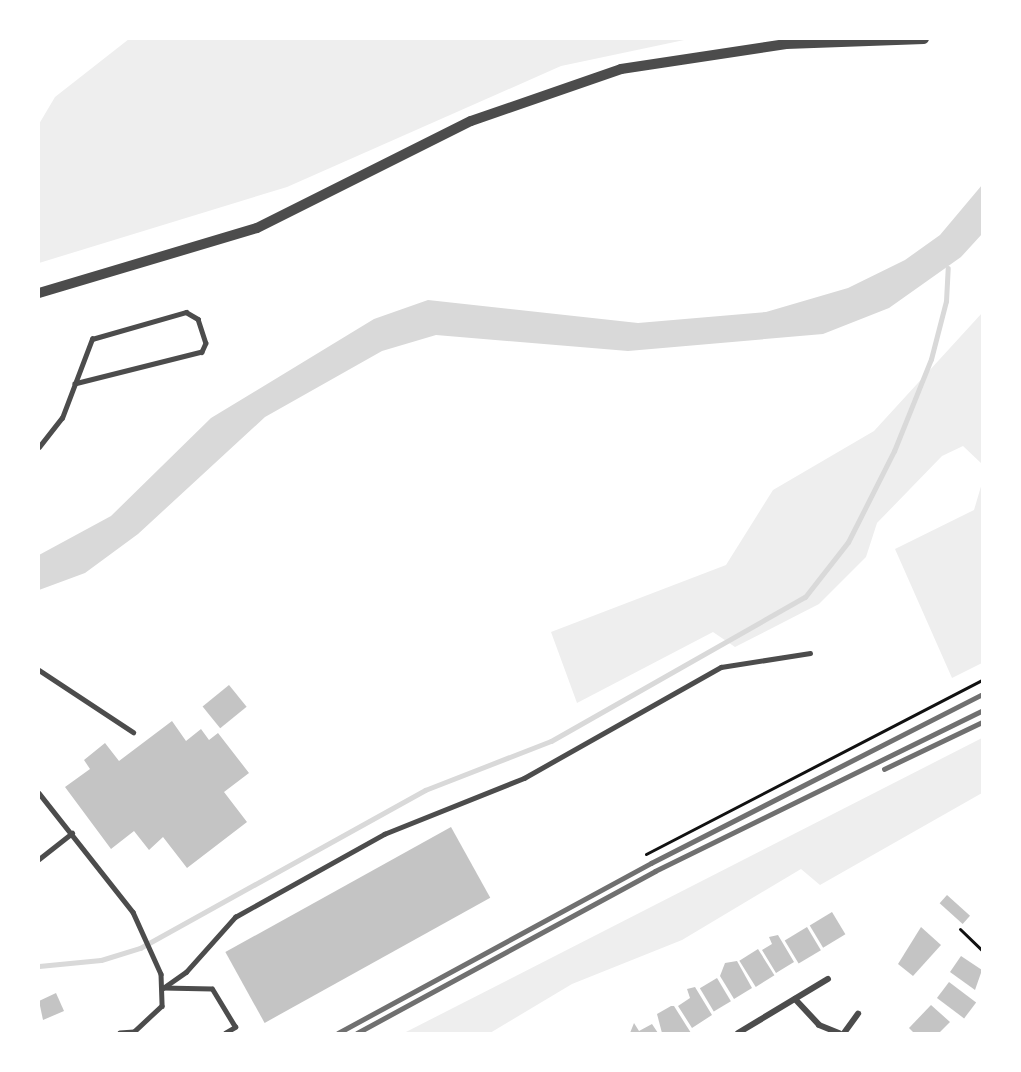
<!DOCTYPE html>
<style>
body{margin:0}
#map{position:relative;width:1021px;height:1072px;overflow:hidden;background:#fff;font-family:Cabin,sans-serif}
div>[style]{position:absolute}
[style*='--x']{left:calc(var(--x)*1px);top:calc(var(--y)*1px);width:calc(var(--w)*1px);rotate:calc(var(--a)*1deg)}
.green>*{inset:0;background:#eee}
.water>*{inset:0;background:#d9d9d9}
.stream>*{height:5px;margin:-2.5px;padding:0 2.5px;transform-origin:2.5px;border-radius:2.5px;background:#d9d9d9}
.building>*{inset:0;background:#c4c4c4;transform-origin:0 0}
.path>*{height:3px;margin:-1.5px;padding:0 1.5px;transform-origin:1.5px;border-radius:1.5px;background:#111}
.service>*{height:4.5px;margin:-2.25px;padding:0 2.25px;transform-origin:2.25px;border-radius:2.25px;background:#4c4c4c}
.minor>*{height:6px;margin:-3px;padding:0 3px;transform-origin:3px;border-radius:3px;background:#4c4c4c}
.tertiary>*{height:10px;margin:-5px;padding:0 5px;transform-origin:5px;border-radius:5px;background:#4c4c4c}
.rail>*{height:4.5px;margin:-2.25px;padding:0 2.25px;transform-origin:2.25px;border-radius:2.25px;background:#707070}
span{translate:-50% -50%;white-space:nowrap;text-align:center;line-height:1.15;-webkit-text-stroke:5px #fff;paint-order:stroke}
.frame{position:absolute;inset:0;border:40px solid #fff;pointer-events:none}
</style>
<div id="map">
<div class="green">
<i style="clip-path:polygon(129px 39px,689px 39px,561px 66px,287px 187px,39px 263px,39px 124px,55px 97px)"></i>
<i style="clip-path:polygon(982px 313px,982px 464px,963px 446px,942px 456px,877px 523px,866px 557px,819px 604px,735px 647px,713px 632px,577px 703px,551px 632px,726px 565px,773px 490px,874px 431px)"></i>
<i style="clip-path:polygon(982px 483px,982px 663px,952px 678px,895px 549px,974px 510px)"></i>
<i style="clip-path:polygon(982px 738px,982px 793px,820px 885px,801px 869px,682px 940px,572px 984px,490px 1033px,404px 1033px)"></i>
</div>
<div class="water">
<i style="clip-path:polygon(982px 185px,982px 234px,961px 257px,889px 308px,823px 334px,628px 351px,436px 335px,382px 351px,265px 417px,138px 534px,85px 573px,39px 590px,39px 555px,111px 516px,211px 418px,374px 319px,428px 300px,638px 323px,766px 312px,848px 288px,905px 260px,940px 235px)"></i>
</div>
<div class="stream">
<i style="--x:39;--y:966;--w:62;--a:-5.5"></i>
<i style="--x:101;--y:960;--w:41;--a:-17.1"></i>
<i style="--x:140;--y:948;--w:326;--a:-29"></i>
<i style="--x:425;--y:790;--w:135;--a:-21.3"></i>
<i style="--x:551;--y:741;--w:292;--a:-29.6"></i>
<i style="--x:805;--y:597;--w:70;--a:-52"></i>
<i style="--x:848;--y:542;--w:102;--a:-63.2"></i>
<i style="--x:894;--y:451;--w:99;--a:-68.1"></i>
<i style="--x:931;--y:359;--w:60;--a:-75.5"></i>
<i style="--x:946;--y:301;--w:33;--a:-87"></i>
</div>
<div class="building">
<i style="left:229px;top:685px;width:28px;height:34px;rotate:51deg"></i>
<i style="clip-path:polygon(172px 721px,186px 741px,201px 729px,209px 740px,218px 733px,249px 773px,224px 792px,247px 822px,187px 868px,163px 837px,149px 850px,134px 831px,111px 849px,65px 787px,90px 769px,84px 760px,105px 743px,119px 761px)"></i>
<i style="left:451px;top:827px;width:81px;height:258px;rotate:61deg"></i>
<i style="left:947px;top:895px;width:31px;height:11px;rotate:42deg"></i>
<i style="left:832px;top:912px;width:26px;height:26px;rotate:59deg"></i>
<i style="left:807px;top:927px;width:27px;height:26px;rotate:59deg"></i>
<i style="clip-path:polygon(921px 927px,941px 945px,913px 976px,898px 964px)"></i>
<i style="clip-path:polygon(778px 935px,794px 962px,776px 973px,762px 950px,772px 944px,769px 937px)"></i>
<i style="left:758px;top:949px;width:31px;height:22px;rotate:58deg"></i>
<i style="clip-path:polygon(961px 956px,982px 970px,975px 990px,950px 972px)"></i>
<i style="clip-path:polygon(737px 961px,752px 988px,734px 999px,720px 976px,725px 963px)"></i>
<i style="left:717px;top:978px;width:27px;height:20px;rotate:59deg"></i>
<i style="left:949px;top:982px;width:34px;height:20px;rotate:37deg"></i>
<i style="clip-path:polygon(695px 987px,712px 1015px,692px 1028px,678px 1006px,690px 998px,687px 989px)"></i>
<i style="clip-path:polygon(56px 993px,64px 1011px,43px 1020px,39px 1001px)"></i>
<i style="clip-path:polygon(931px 1005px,950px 1022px,939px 1033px,914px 1033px,909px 1028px)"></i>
<i style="clip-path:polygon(671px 1006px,674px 1006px,691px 1033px,662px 1033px,657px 1014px)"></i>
<i style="clip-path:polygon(634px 1023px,639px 1031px,652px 1024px,658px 1033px,630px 1033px)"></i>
</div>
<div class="path">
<i style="--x:646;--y:854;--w:378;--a:-27.4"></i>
<i style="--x:960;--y:929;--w:30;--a:44"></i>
</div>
<div class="service">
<i style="--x:39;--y:447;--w:37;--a:-52"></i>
<i style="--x:62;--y:418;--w:85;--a:-69.2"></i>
<i style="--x:92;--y:339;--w:98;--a:-16"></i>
<i style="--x:186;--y:312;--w:14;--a:30"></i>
<i style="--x:198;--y:319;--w:25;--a:72"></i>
<i style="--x:206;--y:343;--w:10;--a:114"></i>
<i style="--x:202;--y:352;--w:131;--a:165.9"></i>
<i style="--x:39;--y:670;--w:113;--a:33.4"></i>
<i style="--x:39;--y:793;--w:152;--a:51.7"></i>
<i style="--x:133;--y:912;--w:68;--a:65.7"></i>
<i style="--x:161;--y:974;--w:32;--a:88"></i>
<i style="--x:162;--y:1006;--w:38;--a:137"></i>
<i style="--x:134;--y:1032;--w:14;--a:176"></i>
<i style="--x:39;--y:859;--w:42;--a:-38.2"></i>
<i style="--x:225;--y:1033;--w:12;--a:-31"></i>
<i style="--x:235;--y:1027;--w:44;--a:-121.2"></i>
<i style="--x:212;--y:989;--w:49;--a:-178.8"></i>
<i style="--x:163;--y:988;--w:28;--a:-35"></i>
<i style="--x:186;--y:972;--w:74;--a:-48.3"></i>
<i style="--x:235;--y:917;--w:171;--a:-29.1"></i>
<i style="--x:384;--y:834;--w:151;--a:-21.8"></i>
<i style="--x:524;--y:778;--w:226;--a:-29.4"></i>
<i style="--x:721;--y:667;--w:90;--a:-8.9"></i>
</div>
<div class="minor">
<i style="--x:795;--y:999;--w:35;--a:47"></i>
<i style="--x:819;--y:1025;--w:22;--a:22"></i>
<i style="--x:738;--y:1033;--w:105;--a:-31"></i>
<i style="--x:844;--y:1033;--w:24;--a:-54"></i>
</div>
<div class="tertiary">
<i style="--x:39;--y:293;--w:227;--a:-16.6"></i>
<i style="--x:257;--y:228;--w:239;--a:-26.6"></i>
<i style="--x:471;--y:121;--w:159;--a:-19.1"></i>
<i style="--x:621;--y:69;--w:167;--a:-8.6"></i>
<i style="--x:786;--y:44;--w:138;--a:-2.1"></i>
</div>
<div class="rail">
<i style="--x:884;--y:769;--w:109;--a:-25.6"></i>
<i style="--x:338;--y:1033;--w:356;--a:-28.5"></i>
<i style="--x:651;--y:863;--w:372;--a:-27"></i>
<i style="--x:357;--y:1033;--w:339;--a:-28.5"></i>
<i style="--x:655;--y:871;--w:364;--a:-26.1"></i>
</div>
<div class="frame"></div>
</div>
